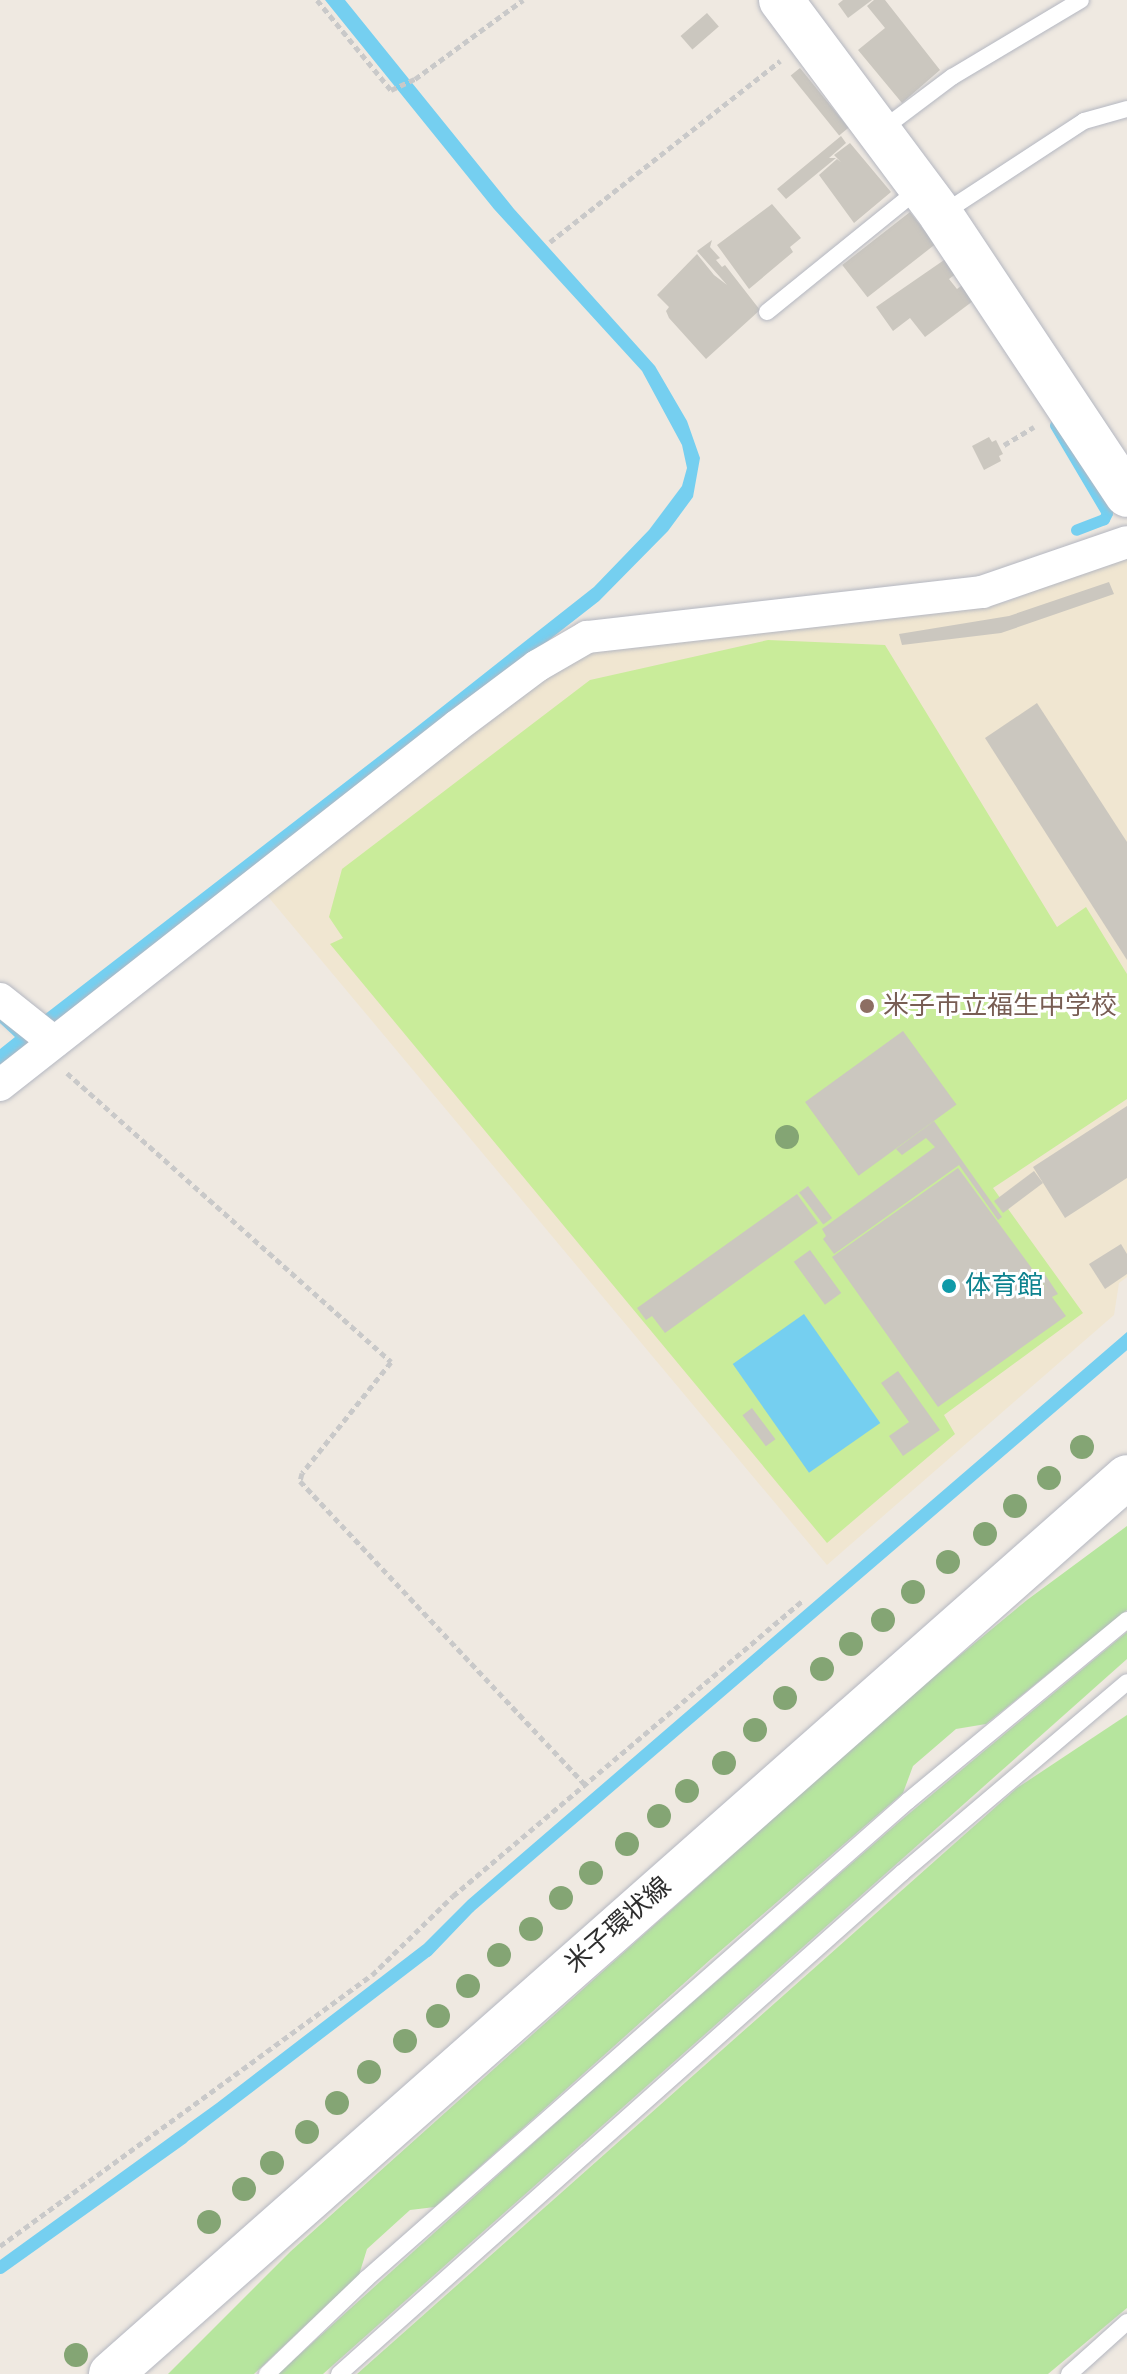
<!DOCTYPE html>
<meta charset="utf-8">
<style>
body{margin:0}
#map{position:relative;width:1127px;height:2374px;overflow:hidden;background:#efe9e1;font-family:Roboto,"Noto Sans JP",sans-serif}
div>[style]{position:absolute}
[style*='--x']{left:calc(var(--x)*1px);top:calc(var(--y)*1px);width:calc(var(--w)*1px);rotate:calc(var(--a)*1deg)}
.education>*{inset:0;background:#f0e6d1}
.green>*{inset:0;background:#b6e59e}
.pitch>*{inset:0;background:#c9ec9a}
.water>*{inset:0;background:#75cff0;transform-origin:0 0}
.stream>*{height:11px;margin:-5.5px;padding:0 5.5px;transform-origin:5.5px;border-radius:5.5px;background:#75cff0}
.building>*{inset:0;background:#cbc7bf;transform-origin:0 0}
.path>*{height:5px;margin-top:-2.5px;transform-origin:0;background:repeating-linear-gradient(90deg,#c9c9c9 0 6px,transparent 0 10px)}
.roads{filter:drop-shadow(0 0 2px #b4b7c1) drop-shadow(0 0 2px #b4b7c1)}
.lane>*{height:16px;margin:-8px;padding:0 8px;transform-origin:8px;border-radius:8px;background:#fff}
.street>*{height:32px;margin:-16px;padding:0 16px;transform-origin:16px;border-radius:16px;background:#fff}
.secondary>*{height:44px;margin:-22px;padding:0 22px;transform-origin:22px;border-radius:22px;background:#fff}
.trees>*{width:24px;height:24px;margin:-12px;border-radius:50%;background:#84a574}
.dots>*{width:22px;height:22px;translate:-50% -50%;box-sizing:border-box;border:4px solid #fff;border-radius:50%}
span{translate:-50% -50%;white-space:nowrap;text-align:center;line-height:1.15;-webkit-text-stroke:6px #fff;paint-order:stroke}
.education-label{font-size:26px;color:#785e54}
.left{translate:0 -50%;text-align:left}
.culture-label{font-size:26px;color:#0d838f}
.street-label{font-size:26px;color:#2e2e2e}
</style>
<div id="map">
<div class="education">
<i style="clip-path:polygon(1123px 555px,1127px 559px,1127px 1277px,1119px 1283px,1114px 1315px,827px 1565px,265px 893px,530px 687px,588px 651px,762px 621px,910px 617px,1007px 602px)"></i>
</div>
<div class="green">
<i style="clip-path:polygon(1127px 1526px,1127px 1610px,986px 1724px,956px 1729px,913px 1766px,903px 1793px,711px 1959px,435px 2207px,410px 2210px,367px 2249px,359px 2275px,254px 2374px,168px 2374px,291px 2251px,902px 1703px,1027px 1600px)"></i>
<i style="clip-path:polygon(1127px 1632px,1127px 1659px,323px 2374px,278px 2374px,592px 2090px,899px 1822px)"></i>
<i style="clip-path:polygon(1127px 1715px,1127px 2308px,1048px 2374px,357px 2374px,1017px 1788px)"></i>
</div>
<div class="pitch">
<i style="clip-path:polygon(768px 640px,885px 645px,1057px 927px,1086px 907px,1127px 974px,1127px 1099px,993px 1188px,1083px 1313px,944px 1415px,955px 1434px,827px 1543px,330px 944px,343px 938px,329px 917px,342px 869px,590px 680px)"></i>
</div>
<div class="water">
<i style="clip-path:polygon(325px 0,345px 0,514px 209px,655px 366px,687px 421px,700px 458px,693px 497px,668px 531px,599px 601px,0 1068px,0 1049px,15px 1037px,0 1023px,0 1013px,22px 1032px,409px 733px,594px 587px,649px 530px,682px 486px,687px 468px,682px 445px,642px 371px,494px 209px)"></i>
<i style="left:804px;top:1314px;width:133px;height:87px;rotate:55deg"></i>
<i style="clip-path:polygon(1127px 1332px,1127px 1338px,1070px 1388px,469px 1903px,425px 1948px,165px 2146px,0 2265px,0 2260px,217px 2103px,424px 1944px,468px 1900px)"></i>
</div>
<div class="stream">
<i style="--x:1055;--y:425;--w:102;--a:59.4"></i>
<i style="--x:1107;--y:513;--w:7;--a:117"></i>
<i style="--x:1104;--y:519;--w:30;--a:159"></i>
<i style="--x:0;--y:2268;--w:224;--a:-35.5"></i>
<i style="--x:182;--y:2138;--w:308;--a:-37.4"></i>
<i style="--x:427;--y:1951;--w:61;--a:-46.3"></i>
<i style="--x:469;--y:1907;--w:867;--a:-40.65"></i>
</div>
<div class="building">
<i style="clip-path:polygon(843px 0,872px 0,848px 18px,838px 4px)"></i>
<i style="clip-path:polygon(874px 0,885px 0,940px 70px,902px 103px,858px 50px,885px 28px,867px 6px)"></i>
<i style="left:707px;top:13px;width:18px;height:35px;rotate:49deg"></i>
<i style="left:800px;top:68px;width:77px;height:12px;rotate:51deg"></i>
<i style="clip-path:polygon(841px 136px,846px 143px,829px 158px,836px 158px,786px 199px,777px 189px)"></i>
<i style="clip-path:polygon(850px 143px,891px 192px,854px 223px,819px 175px,837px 159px,841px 162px,834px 155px)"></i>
<i style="clip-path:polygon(772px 204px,801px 238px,790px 247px,793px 252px,749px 289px,717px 245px)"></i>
<i style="left:910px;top:212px;width:41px;height:86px;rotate:52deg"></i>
<i style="clip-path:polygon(712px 240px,710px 247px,720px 258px,716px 260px,722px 267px,725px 265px,760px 310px,706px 359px,669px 318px,666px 311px,669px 307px,657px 295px,697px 254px,714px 275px,727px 285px,697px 251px)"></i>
<i style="clip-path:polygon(947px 258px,957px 273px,949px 279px,957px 289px,965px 283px,977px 298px,925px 337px,910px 318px,893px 331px,876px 307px)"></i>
<i style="clip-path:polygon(989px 437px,992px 442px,996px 440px,1003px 454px,999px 456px,1001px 461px,984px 470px,972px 446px)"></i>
<i style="clip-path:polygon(1109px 582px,1114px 594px,1001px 633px,902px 645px,899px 634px,1009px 616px)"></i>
<i style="clip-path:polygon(1037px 703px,1127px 842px,1127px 960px,985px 738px)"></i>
<i style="left:903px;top:1031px;width:91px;height:121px;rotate:54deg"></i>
<i style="clip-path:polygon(1127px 1106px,1127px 1178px,1065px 1218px,1033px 1167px)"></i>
<i style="clip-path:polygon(934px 1121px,1002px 1217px,998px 1220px,959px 1165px,834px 1254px,823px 1239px,826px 1236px,822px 1229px,935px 1147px,926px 1138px,902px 1155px,896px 1149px)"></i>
<i style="clip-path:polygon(958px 1168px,1050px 1293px,1039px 1277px,1044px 1273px,1058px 1294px,1052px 1297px,1066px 1316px,938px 1407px,832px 1257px)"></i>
<i style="left:1034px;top:1171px;width:15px;height:50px;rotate:53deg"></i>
<i style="left:808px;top:1186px;width:40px;height:11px;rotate:53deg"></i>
<i style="clip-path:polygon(797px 1194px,818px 1223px,665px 1333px,652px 1316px,646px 1320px,637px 1308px)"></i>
<i style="clip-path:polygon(1121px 1244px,1127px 1254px,1127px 1274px,1105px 1289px,1089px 1264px)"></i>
<i style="left:810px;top:1250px;width:53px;height:20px;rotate:54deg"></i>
<i style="clip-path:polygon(898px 1371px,940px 1430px,903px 1456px,889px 1436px,909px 1422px,881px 1383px)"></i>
<i style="left:752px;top:1408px;width:39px;height:12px;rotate:53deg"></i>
</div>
<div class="path">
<i style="--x:317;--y:0;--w:117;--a:50.6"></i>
<i style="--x:391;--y:90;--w:26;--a:-25"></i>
<i style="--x:415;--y:79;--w:134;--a:-36.2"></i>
<i style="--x:550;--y:242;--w:293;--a:-38.2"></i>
<i style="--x:1004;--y:445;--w:35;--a:-31"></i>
<i style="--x:67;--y:1073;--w:434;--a:41.7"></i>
<i style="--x:391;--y:1362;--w:142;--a:128.7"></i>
<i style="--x:302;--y:1473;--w:8;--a:104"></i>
<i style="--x:300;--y:1481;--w:416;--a:46.8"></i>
<i style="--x:0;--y:2246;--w:460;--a:-36.1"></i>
<i style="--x:372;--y:1975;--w:113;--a:-44.3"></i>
<i style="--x:453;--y:1896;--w:458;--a:-40.2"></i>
</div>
<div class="roads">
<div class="lane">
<i style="--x:880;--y:131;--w:90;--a:-36.9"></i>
<i style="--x:952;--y:77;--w:150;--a:-30.8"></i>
<i style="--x:942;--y:214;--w:170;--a:-33.2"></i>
<i style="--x:1084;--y:121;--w:45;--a:-15.6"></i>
<i style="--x:767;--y:312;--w:196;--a:-39"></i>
<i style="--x:267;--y:2374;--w:137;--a:-43.8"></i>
<i style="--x:366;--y:2279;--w:723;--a:-41.41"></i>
<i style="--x:908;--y:1801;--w:284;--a:-39.6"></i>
<i style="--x:339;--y:2374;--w:754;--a:-41.67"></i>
<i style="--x:902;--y:1873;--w:295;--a:-40.3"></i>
<i style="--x:1069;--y:2374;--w:78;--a:-41.9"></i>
</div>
<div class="street">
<i style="--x:0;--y:999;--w:69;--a:38.5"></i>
<i style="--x:0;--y:1085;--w:581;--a:-38.15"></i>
<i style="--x:457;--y:726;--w:100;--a:-36.9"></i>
<i style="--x:537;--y:666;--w:58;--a:-30.1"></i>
<i style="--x:587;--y:637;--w:398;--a:-6.5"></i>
<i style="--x:982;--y:592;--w:153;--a:-19"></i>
</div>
<div class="secondary">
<i style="--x:781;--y:0;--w:268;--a:53.3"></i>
<i style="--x:941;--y:215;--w:336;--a:56.4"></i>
<i style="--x:111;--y:2374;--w:1355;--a:-41.44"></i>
</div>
</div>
<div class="trees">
<i style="left:787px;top:1137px"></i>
<i style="left:1082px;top:1447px"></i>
<i style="left:1049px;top:1478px"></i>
<i style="left:1015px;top:1506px"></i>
<i style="left:985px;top:1534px"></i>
<i style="left:948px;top:1562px"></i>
<i style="left:913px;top:1592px"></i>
<i style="left:883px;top:1620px"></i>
<i style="left:851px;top:1644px"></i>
<i style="left:822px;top:1669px"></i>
<i style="left:785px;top:1698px"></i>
<i style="left:755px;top:1730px"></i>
<i style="left:724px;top:1763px"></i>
<i style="left:687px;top:1791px"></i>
<i style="left:659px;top:1816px"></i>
<i style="left:627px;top:1844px"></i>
<i style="left:591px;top:1873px"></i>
<i style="left:561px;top:1898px"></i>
<i style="left:531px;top:1929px"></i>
<i style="left:499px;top:1955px"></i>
<i style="left:468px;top:1986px"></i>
<i style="left:438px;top:2016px"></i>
<i style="left:405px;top:2041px"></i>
<i style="left:369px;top:2072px"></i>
<i style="left:337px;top:2103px"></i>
<i style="left:307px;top:2132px"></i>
<i style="left:272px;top:2163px"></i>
<i style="left:244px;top:2189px"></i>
<i style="left:209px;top:2222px"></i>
<i style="left:76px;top:2355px"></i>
</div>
<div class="dots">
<i style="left:867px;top:1006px;background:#8d6e63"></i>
<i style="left:949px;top:1286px;background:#0f9aa8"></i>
</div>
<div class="education-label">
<span class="left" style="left:883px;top:1006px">米子市立福生中学校</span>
</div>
<div class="culture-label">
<span class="left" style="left:965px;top:1286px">体育館</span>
</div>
<div class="street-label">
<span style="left:618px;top:1925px;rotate:-41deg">米子環状線</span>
</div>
</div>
